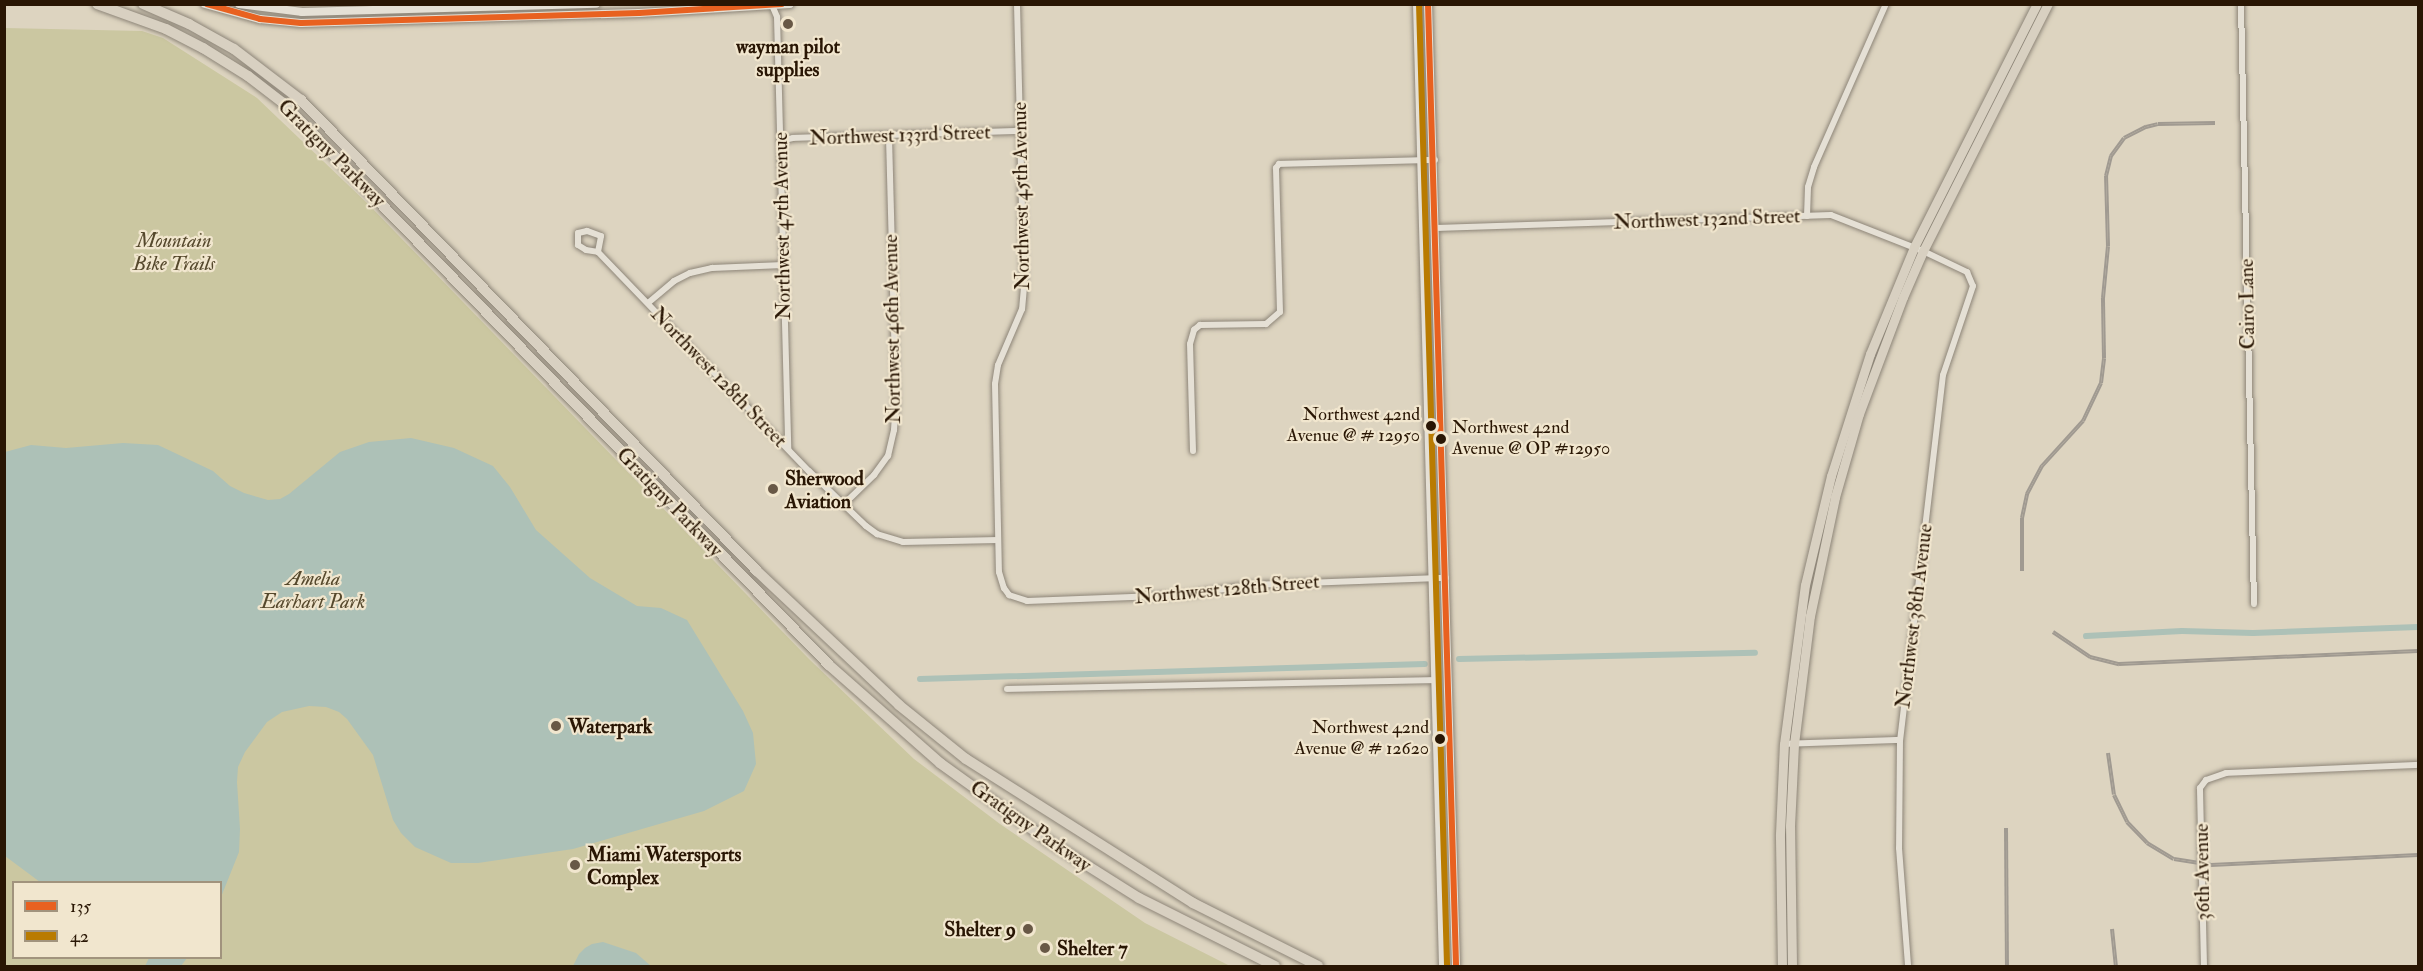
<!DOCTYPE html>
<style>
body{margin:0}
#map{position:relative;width:2423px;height:971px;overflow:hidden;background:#ddd4c0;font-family:"IM FELL Double Pica",serif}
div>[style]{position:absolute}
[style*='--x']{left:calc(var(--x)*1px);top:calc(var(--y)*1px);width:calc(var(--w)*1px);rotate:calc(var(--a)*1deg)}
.green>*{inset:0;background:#cbc7a1}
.water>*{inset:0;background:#adc1b7}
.canal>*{height:6px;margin:-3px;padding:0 3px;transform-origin:3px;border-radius:3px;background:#adc1b7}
.roads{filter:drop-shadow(0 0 2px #8d8578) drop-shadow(0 0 2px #8d8578)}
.street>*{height:6px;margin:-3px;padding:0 3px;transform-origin:3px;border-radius:3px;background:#e5e0d5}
.secondary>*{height:8px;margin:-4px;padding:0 4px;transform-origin:4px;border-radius:4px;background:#e5e0d5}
.primary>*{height:9px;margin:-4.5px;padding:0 4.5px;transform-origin:4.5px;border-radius:4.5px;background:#d8d0c1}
.highway>*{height:10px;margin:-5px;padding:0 5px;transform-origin:5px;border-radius:5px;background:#d8d0c1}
.rail>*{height:4px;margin-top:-2px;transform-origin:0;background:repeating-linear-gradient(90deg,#f1e6ce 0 4.5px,#a09a91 0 9px);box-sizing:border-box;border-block:2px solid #a09a91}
.bus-1>*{height:6px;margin:-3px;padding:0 3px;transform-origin:3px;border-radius:3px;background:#e86120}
.bus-2>*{height:6px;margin:-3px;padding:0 3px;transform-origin:3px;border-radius:3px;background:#b97b01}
.dots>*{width:16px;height:16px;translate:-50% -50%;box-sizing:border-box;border:3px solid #f1e6ce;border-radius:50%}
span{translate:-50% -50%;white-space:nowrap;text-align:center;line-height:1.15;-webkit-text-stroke:4.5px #f1e6ce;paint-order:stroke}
.bus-label{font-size:18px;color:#291604}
.right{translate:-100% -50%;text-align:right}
.left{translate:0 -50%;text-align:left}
.poi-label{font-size:20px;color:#291604;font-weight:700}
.street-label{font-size:20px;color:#291604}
.park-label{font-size:20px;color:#55482c;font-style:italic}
.frame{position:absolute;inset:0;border:6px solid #291604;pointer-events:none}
.legend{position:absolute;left:12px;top:881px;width:210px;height:78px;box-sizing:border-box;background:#f1e6ce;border:2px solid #a1937d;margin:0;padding:8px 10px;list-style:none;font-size:18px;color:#291604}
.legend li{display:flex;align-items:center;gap:12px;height:30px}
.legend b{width:30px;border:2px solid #a1937d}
</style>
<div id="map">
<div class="green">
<i style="clip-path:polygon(evenodd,5px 28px,142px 31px,163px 38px,257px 98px,367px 203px,810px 660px,914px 759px,1000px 824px,1145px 923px,1230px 966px,5px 966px,5px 28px,14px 882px,220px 882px,220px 958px,14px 958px,14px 882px)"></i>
</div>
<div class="water">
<i style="clip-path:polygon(411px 438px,454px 448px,493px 466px,510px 487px,536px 530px,590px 578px,637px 606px,661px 608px,687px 620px,743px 711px,753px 733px,756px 764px,744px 791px,704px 811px,573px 849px,478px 863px,451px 863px,415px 847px,401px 833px,393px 820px,373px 755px,347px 719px,339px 712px,326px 707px,309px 706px,282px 712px,267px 722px,245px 752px,238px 767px,237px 782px,240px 829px,239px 852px,221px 897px,220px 882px,40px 882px,5px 856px,5px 452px,31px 445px,66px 448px,123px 443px,158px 445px,213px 471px,230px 486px,244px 493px,268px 500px,280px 499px,289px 494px,340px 452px,369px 442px)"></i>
<i style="clip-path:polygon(603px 942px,636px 953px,651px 966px,573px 966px,579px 954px,585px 948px,592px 944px)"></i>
<i style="clip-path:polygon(149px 958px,187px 958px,181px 966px,145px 966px)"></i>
</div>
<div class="canal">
<i style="--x:2086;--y:636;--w:96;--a:-3"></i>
<i style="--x:2182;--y:631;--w:71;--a:1.6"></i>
<i style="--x:2253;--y:633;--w:165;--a:-2.1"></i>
<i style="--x:1459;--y:659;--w:296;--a:-1.2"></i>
<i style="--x:920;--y:679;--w:505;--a:-1.7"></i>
</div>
<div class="roads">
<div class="street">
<i style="--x:1017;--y:4;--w:283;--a:88.6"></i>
<i style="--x:1024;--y:287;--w:22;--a:95"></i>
<i style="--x:1022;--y:309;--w:61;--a:113.2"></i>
<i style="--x:998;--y:365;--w:19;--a:99"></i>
<i style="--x:995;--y:384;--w:188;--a:88.8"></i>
<i style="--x:999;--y:572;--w:17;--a:73"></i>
<i style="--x:1004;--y:588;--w:9;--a:54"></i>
<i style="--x:1009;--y:595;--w:19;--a:18"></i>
<i style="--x:1027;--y:601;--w:157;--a:-2.2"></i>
<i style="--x:1184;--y:595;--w:68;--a:-8.5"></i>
<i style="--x:1251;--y:585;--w:195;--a:-2.1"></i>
<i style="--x:2241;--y:4;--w:600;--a:88.76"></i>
<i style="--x:772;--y:5;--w:13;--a:67"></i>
<i style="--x:777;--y:17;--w:432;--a:88.5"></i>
<i style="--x:780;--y:141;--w:13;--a:-13"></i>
<i style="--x:793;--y:138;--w:227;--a:-1.8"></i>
<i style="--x:1807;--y:216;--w:29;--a:-88"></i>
<i style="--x:1808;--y:187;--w:21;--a:-73"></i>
<i style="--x:1814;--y:167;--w:178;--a:-66.2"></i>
<i style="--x:1436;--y:228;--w:395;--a:-1.9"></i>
<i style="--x:1831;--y:215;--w:99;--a:21.4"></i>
<i style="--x:1923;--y:251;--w:49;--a:25.5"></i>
<i style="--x:1967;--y:272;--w:15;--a:67"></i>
<i style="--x:1973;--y:286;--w:94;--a:108.6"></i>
<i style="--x:1943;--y:375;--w:368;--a:96.7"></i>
<i style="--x:1900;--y:740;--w:108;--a:90.5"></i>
<i style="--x:1899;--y:848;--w:118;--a:85.6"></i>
<i style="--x:598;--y:252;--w:16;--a:-79"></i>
<i style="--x:601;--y:236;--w:15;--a:-160"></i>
<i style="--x:587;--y:231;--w:9;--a:167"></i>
<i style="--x:578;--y:233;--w:12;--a:90"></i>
<i style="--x:578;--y:245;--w:9;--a:32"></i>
<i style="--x:586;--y:250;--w:12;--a:9"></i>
<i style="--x:598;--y:252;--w:304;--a:46.1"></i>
<i style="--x:809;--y:471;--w:79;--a:44"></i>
<i style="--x:866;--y:526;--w:14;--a:36"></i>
<i style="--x:877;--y:534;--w:27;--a:17"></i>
<i style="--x:903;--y:542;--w:95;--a:-1.2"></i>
<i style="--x:648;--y:303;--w:34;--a:-40"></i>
<i style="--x:674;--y:281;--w:18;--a:-27"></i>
<i style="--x:690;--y:273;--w:23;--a:-13"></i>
<i style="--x:712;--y:268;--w:71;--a:-2.4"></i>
<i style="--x:1193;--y:451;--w:107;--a:-91.6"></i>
<i style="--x:1190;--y:344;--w:15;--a:-74"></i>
<i style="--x:1194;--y:330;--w:8;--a:-40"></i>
<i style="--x:1200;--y:325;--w:66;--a:-0.9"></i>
<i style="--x:1266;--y:324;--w:18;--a:-41"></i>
<i style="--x:1280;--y:312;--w:144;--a:-91.6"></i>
<i style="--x:1276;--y:168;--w:5;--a:-53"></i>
<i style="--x:1279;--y:164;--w:156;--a:-1.5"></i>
<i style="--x:844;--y:504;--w:42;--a:-44"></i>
<i style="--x:874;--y:475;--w:24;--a:-54"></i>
<i style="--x:888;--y:456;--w:27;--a:-77"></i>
<i style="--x:894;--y:430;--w:26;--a:-86"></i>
<i style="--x:896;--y:404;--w:269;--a:-91.5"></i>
<i style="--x:1007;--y:689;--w:428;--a:-1.2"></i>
<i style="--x:1784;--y:744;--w:116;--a:-2"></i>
<i style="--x:2204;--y:966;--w:178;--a:-91.3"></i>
<i style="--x:2200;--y:788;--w:10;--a:-53"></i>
<i style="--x:2206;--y:780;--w:21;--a:-19"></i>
<i style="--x:2226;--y:773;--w:192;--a:-2.4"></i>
</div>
<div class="secondary">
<i style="--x:205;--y:4;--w:57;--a:15.3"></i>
<i style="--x:260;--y:19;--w:41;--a:5.6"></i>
<i style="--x:301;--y:23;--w:338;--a:-1.7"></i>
<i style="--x:639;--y:13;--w:151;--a:-3.4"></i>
<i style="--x:239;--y:4;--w:64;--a:7.2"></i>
<i style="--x:302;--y:12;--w:294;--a:-1.6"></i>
<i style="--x:1417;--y:4;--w:962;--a:88.45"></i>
<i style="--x:1428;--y:4;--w:962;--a:88.33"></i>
</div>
<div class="primary">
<i style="--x:1782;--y:966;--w:132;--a:-90.9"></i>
<i style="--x:1780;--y:834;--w:90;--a:-87.5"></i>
<i style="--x:1784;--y:744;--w:160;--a:-82.5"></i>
<i style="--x:1805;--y:585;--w:112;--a:-76.6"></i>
<i style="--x:1831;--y:476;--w:128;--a:-72.3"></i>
<i style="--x:1870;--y:354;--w:116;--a:-67.6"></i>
<i style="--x:1914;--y:247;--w:272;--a:-63.2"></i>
<i style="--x:1792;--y:966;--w:140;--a:-90.8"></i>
<i style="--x:1790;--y:826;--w:82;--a:-87.2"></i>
<i style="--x:1794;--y:744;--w:129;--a:-82.9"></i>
<i style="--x:1810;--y:616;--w:122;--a:-78.1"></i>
<i style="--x:1835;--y:497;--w:86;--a:-73.9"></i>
<i style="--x:1859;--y:414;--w:125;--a:-69.4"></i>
<i style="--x:1903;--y:297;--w:50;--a:-66.5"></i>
<i style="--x:1923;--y:251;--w:277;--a:-63.2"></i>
</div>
<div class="highway">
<i style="--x:97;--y:4;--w:73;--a:19.9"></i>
<i style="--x:166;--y:29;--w:42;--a:27.2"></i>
<i style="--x:203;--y:48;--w:53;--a:31.9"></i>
<i style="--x:248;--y:76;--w:44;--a:37.6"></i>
<i style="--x:283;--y:103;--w:784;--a:45.83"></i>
<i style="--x:829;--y:665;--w:148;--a:41.4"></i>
<i style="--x:940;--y:763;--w:135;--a:35.7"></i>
<i style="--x:1050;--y:842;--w:105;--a:32.2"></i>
<i style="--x:1139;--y:898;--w:152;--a:26.6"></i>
<i style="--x:143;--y:4;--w:50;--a:23.5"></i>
<i style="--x:189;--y:24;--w:51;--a:29.1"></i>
<i style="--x:234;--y:49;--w:84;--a:37.3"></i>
<i style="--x:301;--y:100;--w:656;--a:45.93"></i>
<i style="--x:757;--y:571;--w:195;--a:43.3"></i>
<i style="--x:899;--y:705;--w:86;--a:38.9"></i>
<i style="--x:966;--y:759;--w:269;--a:32.4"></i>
<i style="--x:1193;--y:903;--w:140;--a:26.7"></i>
</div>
</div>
<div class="rail">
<i style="--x:2022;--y:571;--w:53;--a:-90"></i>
<i style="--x:2022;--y:518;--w:25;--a:-78"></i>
<i style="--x:2027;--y:494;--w:32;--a:-62"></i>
<i style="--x:2042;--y:466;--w:61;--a:-47.7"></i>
<i style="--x:2083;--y:421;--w:42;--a:-64.7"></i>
<i style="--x:2101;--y:383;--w:25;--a:-83"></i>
<i style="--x:2104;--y:358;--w:60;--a:-91"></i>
<i style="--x:2103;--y:298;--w:52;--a:-84.5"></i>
<i style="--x:2108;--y:246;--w:70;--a:-91.6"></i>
<i style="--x:2106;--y:176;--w:21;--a:-76"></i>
<i style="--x:2111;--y:156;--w:22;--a:-54"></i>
<i style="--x:2124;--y:138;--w:25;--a:-27"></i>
<i style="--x:2146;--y:127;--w:12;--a:-14"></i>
<i style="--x:2158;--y:124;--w:57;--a:-1"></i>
<i style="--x:2053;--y:632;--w:45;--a:34"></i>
<i style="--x:2090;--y:657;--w:30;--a:14"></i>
<i style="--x:2119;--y:664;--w:299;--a:-2.5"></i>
<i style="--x:2108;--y:753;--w:42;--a:81.9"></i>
<i style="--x:2114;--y:795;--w:30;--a:64"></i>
<i style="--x:2127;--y:822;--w:29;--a:46"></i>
<i style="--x:2147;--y:843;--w:31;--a:31"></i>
<i style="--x:2174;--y:859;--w:37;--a:9"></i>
<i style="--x:2211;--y:865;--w:207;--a:-2.8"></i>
<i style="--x:2006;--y:828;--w:138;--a:89.6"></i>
<i style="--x:2112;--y:929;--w:37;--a:84"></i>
</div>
<div class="bus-1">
<i style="--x:207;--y:4;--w:55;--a:15.8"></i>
<i style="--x:260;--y:19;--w:41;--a:5.6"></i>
<i style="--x:301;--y:23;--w:338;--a:-1.7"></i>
<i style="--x:639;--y:13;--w:143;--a:-3.6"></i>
<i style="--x:1428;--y:4;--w:962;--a:88.33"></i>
</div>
<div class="bus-2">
<i style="--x:1419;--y:4;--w:962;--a:88.33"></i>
</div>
<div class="dots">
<i style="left:788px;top:24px;background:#685846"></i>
<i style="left:1431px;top:426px;background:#291604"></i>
<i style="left:1441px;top:439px;background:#291604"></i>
<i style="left:773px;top:489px;background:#685846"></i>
<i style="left:556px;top:726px;background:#685846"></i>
<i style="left:1440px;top:739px;background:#291604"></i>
<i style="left:575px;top:865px;background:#685846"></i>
<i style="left:1028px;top:929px;background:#685846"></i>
<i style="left:1045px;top:948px;background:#685846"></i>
</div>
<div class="bus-label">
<span class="right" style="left:1420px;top:426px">Northwest 42nd<br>Avenue @ # 12950</span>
<span class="left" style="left:1452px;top:439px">Northwest 42nd<br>Avenue @ OP #12950</span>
<span class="right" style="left:1429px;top:739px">Northwest 42nd<br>Avenue @ # 12620</span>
</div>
<div class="poi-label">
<span style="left:788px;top:58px">wayman pilot<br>supplies</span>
<span class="left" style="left:785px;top:490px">Sherwood<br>Aviation</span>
<span class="left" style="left:568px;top:726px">Waterpark</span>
<span class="left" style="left:587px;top:866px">Miami Watersports<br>Complex</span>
<span class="right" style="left:1016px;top:929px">Shelter 9</span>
<span class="left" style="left:1057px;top:948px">Shelter 7</span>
</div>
<div class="street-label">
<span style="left:900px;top:135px;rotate:-2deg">Northwest 133rd Street</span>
<span style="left:332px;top:153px;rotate:45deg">Gratigny Parkway</span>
<span style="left:1021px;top:196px;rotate:-91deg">Northwest 45th Avenue</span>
<span style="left:1707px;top:219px;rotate:-2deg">Northwest 132nd Street</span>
<span style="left:782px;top:226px;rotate:-91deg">Northwest 47th Avenue</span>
<span style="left:2247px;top:304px;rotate:-91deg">Cairo Lane</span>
<span style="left:892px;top:329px;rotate:-91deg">Northwest 46th Avenue</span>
<span style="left:719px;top:377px;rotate:46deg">Northwest 128th Street</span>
<span style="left:670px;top:502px;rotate:46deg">Gratigny Parkway</span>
<span style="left:1227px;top:589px;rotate:-5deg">Northwest 128th Street</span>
<span style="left:1914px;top:616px;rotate:-83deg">Northwest 38th Avenue</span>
<span style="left:1031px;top:826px;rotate:35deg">Gratigny Parkway</span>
<span style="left:2202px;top:872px;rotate:-91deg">36th Avenue</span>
</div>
<div class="park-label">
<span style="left:174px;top:252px">Mountain<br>Bike Trails</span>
<span style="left:313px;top:590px">Amelia<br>Earhart Park</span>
</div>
<div class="frame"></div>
<ul class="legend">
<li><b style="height:8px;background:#e86120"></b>135</li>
<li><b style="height:8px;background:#b97b01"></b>42</li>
</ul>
</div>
